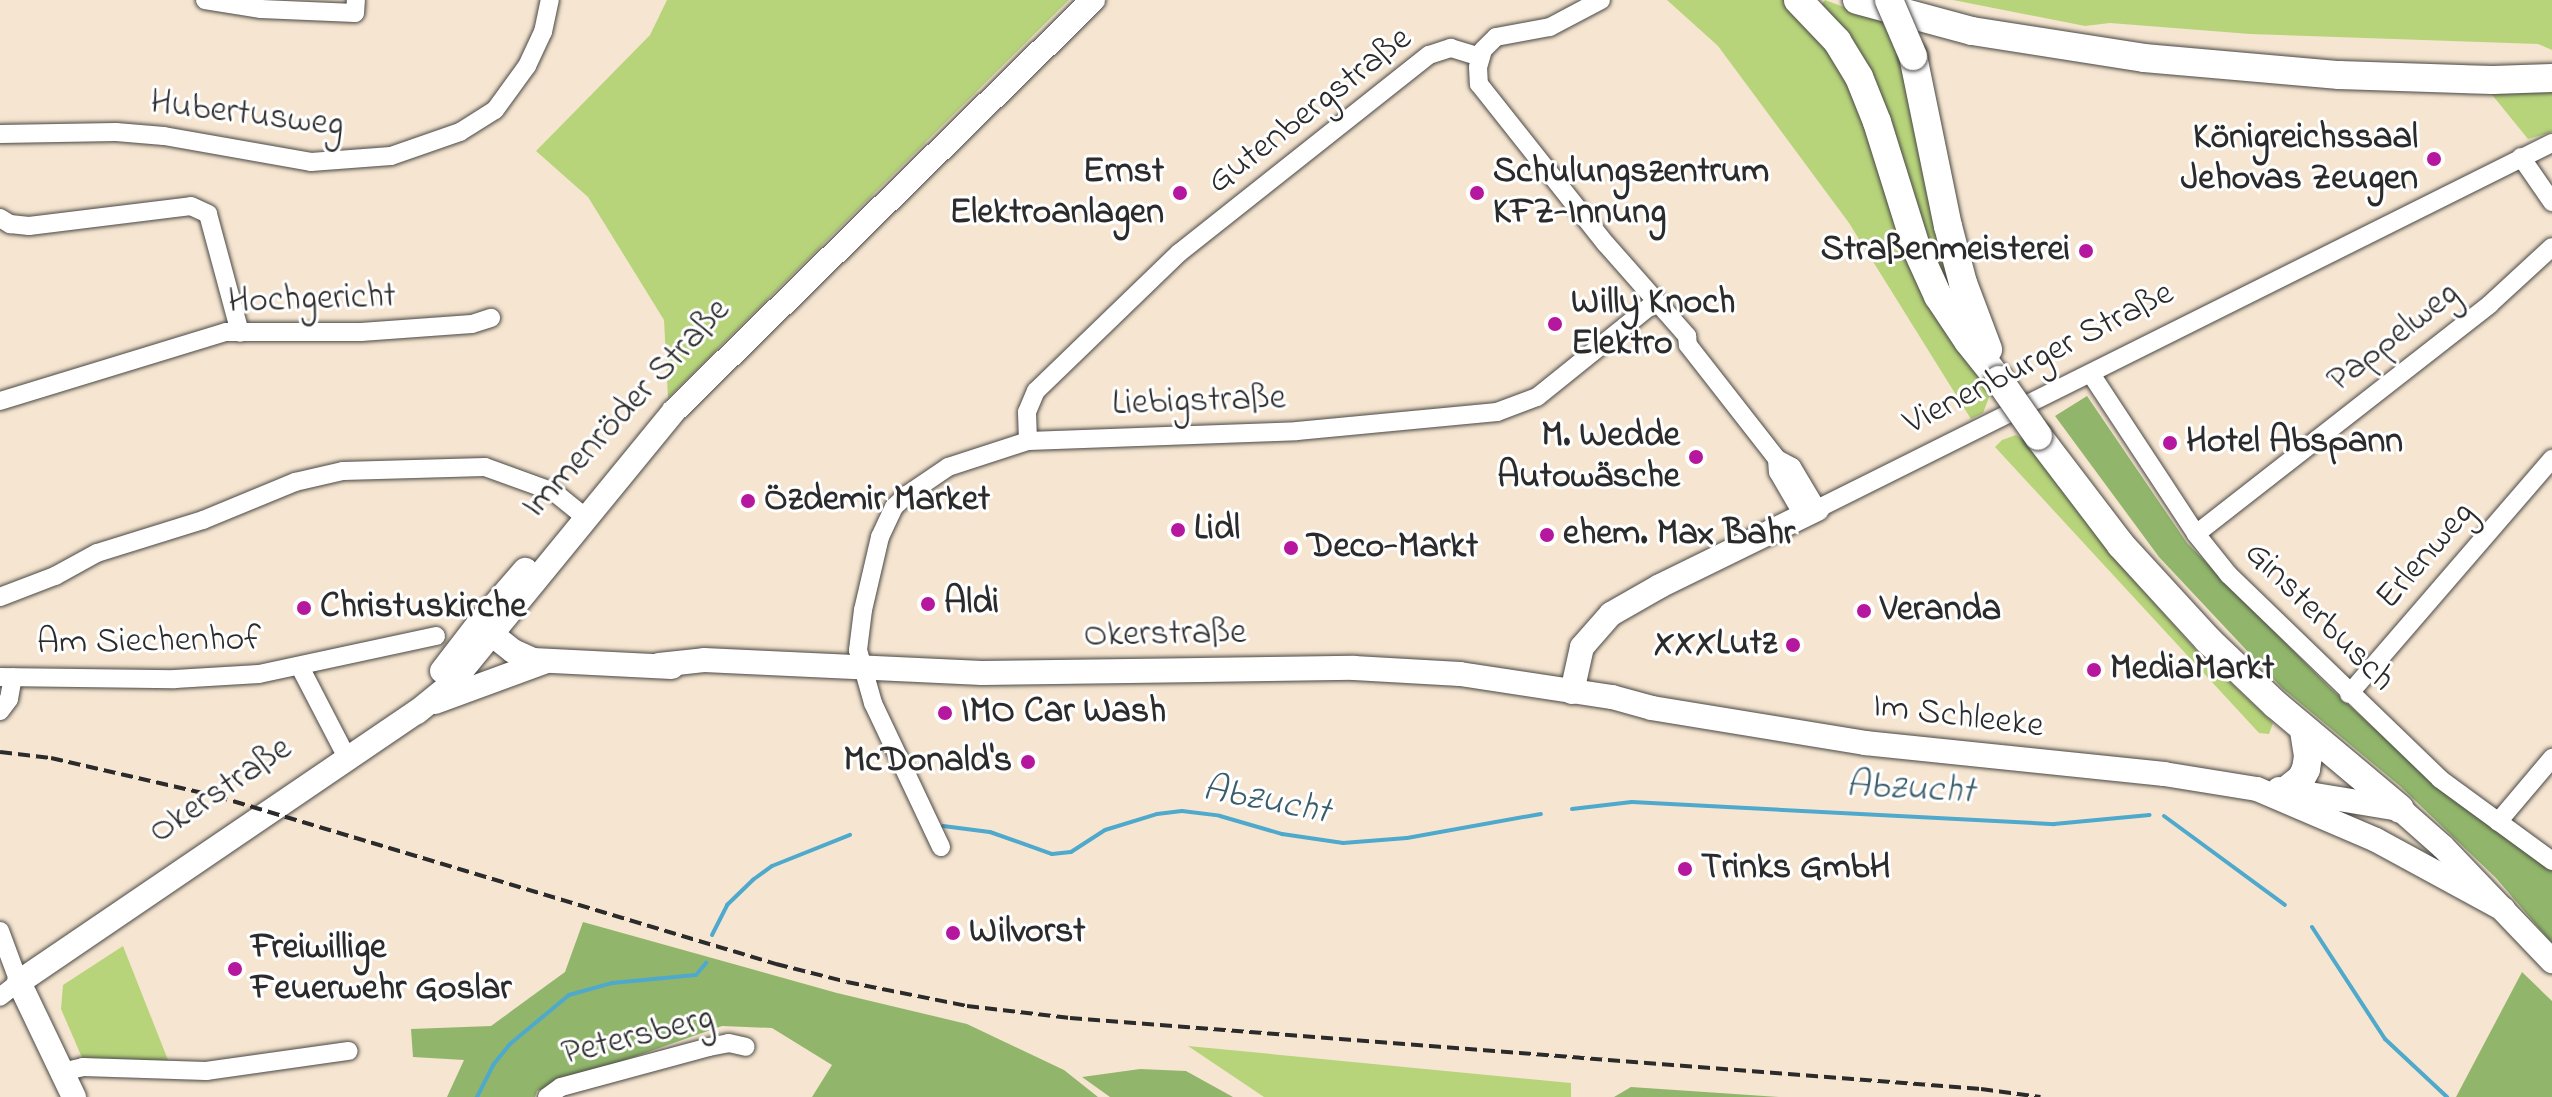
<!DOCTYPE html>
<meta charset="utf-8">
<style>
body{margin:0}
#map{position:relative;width:2552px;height:1097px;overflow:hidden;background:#f6e6d1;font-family:"Indie Flower",sans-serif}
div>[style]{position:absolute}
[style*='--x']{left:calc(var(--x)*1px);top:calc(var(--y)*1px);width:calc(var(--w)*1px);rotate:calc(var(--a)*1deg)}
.green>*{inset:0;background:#b7d47b}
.forest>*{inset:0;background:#91b66b}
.stream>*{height:4px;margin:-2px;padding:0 2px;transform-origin:2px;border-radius:2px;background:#4ea9cc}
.roads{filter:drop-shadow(0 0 2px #494744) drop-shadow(0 0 2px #494744)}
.minor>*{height:18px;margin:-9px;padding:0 9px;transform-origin:9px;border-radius:9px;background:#fff}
.major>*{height:24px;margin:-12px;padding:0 12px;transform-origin:12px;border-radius:12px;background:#fff}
.highway>*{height:28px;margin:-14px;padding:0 14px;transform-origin:14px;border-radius:14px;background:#fff}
.rail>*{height:4px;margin-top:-2px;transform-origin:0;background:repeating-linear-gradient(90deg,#2b2b2b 0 12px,transparent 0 18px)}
.bridges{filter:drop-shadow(0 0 2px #494744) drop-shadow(0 0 2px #494744)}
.highway-bridge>*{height:28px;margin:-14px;padding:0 14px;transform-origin:14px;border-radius:14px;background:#fff}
.dots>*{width:22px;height:22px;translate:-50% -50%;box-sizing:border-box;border:4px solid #fff;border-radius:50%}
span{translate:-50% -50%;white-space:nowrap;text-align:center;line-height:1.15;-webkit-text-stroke:6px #fff;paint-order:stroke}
.street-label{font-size:36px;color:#2b2b2b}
.poi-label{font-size:36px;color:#2b2b2b;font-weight:700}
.right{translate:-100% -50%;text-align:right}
.left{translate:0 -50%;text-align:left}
.water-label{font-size:38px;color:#395d6b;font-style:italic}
</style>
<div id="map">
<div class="green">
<i style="clip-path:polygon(667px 0,1069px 0,668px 398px,664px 320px,588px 197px,536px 151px,650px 35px)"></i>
<i style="clip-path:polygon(1667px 0,1783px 0,1792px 5px,1844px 69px,1870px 135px,1907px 253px,1990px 395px,1983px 413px,1971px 419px,1849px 223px,1718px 46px)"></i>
<i style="clip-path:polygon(1825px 0,1886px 23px,1905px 71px,1973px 338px,1819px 8px)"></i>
<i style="clip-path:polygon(1953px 0,2552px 0,2552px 50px,2538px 44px,2250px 34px,2110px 23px,2085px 26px)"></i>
<i style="clip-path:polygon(2552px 89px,2552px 132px,2528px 139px,2489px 91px)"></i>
<i style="clip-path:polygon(2016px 435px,2024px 440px,2130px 576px,2196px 650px,2273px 723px,2269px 734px,2259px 733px,1995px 447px,2002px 440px)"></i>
<i style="clip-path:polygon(123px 946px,170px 1065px,83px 1060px,61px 1009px,63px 985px)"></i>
<i style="clip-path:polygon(1188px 1046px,1571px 1083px,1571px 1097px,1264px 1097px)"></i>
</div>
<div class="forest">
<i style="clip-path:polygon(2087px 396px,2187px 543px,2329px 687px,2435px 784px,2552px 871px,2552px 943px,2496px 878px,2400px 786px,2282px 688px,2159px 557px,2055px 416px)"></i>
<i style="clip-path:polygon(583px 922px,837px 993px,967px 1024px,1064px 1070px,1098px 1097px,812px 1097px,832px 1065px,772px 1028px,722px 1026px,537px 1091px,535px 1097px,447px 1097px,464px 1060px,413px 1057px,411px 1029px,491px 1026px,565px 972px)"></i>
<i style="clip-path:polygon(2522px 972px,2552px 1001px,2552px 1097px,2456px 1097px)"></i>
<i style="clip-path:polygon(1140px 1069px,1186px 1071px,1233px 1097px,1110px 1097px,1082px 1077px)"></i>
<i style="clip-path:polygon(1631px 1087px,1779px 1097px,1614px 1097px)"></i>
</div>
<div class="stream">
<i style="--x:1572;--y:809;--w:60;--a:-6.7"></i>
<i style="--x:1632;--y:802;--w:423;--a:3"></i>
<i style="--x:2054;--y:824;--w:96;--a:-5.4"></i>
<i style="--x:2164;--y:816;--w:150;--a:36.3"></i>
<i style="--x:943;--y:826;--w:47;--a:7.3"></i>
<i style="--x:990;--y:832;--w:66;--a:19.5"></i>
<i style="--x:1052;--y:854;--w:19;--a:-6"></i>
<i style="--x:1071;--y:852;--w:40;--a:-32.9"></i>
<i style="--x:1105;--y:830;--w:54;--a:-17.1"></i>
<i style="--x:1157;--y:814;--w:25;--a:-7"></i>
<i style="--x:1182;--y:811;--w:38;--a:7"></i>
<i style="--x:1220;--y:816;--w:65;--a:16.2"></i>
<i style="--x:1282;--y:834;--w:62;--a:8.4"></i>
<i style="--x:1343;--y:843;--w:64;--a:-4.5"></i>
<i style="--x:1407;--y:838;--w:136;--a:-10.2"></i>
<i style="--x:2312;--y:927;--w:134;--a:56.9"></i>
<i style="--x:2385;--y:1039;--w:85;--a:43.1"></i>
<i style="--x:712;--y:935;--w:34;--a:-63"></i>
<i style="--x:727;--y:905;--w:37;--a:-44"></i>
<i style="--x:754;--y:879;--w:22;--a:-36"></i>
<i style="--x:772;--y:866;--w:84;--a:-21.7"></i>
<i style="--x:477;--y:1097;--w:36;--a:-63"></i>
<i style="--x:493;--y:1065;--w:27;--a:-51"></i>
<i style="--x:510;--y:1044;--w:77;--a:-39.7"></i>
<i style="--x:569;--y:995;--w:45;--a:-15.6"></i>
<i style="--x:612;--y:983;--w:84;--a:-5.4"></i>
<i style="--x:696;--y:975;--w:16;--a:-50"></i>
</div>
<div class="roads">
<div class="minor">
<i style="--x:205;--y:0;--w:57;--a:9.1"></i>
<i style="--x:261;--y:9;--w:94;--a:2.4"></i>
<i style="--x:355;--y:13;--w:13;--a:-86"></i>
<i style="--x:1601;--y:0;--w:58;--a:152.1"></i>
<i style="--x:1550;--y:27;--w:55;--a:169.5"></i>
<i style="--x:1496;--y:37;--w:18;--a:135"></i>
<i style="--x:1483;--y:50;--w:18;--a:106"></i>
<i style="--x:1478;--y:67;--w:17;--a:87"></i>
<i style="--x:1479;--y:84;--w:204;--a:51.6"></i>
<i style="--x:1606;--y:244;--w:123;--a:48.6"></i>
<i style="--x:1687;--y:336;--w:9;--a:84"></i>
<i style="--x:1688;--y:345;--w:145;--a:52"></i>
<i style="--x:1777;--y:459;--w:13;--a:86"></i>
<i style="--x:1778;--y:472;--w:50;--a:59.8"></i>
<i style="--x:0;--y:134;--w:116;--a:-1"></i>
<i style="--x:116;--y:132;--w:48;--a:4.8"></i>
<i style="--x:164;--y:136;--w:149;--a:10"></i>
<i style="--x:311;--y:162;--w:80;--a:-4.3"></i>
<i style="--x:391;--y:156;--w:73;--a:-19.2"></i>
<i style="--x:460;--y:132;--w:41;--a:-32.2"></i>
<i style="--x:495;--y:110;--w:54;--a:-54"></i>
<i style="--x:527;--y:66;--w:38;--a:-65"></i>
<i style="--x:543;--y:32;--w:33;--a:-78"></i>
<i style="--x:2521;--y:157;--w:55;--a:55.4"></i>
<i style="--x:0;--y:218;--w:12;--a:31"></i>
<i style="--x:10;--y:224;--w:19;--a:6"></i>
<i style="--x:29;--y:226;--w:163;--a:-7"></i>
<i style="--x:191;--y:206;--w:19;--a:25"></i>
<i style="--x:208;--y:214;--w:123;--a:74.9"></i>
<i style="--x:2091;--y:374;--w:191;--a:56.7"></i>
<i style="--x:2196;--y:534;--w:53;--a:51.2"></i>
<i style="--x:2229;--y:575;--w:293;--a:44"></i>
<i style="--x:2440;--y:779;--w:139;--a:36.2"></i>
<i style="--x:0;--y:401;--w:236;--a:-17"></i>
<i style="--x:226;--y:332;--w:135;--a:0"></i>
<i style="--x:361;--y:332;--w:111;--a:-4.1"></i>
<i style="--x:472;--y:324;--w:20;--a:-18"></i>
<i style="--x:1028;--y:441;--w:29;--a:-92"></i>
<i style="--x:1027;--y:412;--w:23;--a:-67"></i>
<i style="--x:1036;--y:391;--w:199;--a:-44"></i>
<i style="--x:1179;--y:253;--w:319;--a:-38.4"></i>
<i style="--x:1429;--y:55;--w:23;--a:-18"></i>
<i style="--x:1451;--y:48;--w:31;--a:17"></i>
<i style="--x:1777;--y:459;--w:17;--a:28"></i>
<i style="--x:1792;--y:467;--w:49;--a:59.2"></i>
<i style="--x:1817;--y:509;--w:821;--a:-26.47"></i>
<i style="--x:2196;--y:534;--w:373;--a:-38"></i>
<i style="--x:2490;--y:304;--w:84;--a:-42.6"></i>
<i style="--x:0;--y:597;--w:59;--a:-20.9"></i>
<i style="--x:55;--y:576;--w:48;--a:-28.7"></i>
<i style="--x:97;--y:553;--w:111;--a:-17.3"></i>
<i style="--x:203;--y:520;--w:100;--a:-22.4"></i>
<i style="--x:295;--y:482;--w:49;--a:-12.9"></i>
<i style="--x:343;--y:471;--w:142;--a:-1.6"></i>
<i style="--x:485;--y:467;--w:73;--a:19.9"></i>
<i style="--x:554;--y:492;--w:33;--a:39"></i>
<i style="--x:300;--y:667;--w:96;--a:62.6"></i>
<i style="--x:0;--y:677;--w:175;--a:0.7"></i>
<i style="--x:175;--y:679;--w:84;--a:-3.4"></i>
<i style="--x:259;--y:674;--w:181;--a:-12.1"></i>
<i style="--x:2349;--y:694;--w:311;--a:-49.2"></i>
<i style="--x:0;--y:711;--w:15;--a:-53"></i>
<i style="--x:9;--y:699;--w:22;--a:-80"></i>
<i style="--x:2498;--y:822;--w:84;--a:-49.8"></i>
<i style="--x:941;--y:847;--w:159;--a:-115.3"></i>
<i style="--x:873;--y:703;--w:55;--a:-105.8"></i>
<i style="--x:858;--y:650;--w:40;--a:-82.9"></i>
<i style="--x:863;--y:610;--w:75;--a:-76.9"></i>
<i style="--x:880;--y:537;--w:33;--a:-65"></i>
<i style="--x:894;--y:507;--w:18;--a:-43"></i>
<i style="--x:907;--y:495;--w:50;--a:-34.3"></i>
<i style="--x:948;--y:467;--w:84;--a:-18"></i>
<i style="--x:1028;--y:441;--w:269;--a:-2.1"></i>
<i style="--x:1297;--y:431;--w:201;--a:-5.4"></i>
<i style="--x:1497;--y:412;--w:43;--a:-20.6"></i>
<i style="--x:1537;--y:397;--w:151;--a:-38.8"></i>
<i style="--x:0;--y:931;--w:54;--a:69.6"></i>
<i style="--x:19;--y:982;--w:24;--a:142"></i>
<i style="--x:62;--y:1072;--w:22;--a:-13"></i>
<i style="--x:83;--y:1067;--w:123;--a:1.9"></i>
<i style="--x:206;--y:1071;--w:144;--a:-8"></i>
<i style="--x:547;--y:1097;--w:17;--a:-36"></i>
<i style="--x:561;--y:1087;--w:153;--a:-15.1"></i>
<i style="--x:709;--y:1047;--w:20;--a:-11"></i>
<i style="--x:729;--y:1043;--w:17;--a:13"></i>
</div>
<div class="major">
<i style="--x:480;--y:625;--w:42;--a:38.2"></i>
<i style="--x:513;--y:651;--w:22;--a:24"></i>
<i style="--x:533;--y:660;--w:139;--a:2.9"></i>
<i style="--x:659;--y:665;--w:45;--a:-6.3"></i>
<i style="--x:704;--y:660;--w:278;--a:2.7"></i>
<i style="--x:982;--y:673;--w:372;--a:-0.8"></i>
<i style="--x:1354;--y:668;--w:106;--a:3.2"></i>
<i style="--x:1460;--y:674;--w:154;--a:8.6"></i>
<i style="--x:1612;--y:697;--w:41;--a:15.4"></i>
<i style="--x:1652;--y:708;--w:216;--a:9.3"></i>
<i style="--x:1865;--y:743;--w:301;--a:5.9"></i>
<i style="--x:2164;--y:774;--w:94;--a:9.2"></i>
<i style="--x:2257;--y:789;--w:129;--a:23.2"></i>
<i style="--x:2376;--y:840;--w:145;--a:28.5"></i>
<i style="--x:442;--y:671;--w:59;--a:-52.5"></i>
<i style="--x:478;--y:624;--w:72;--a:-49"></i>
<i style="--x:1572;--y:692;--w:46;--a:-77.5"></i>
<i style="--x:1582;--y:647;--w:44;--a:-48.7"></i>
<i style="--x:1611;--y:614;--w:56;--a:-29.7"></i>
<i style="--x:1660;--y:586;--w:175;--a:-26.1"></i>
<i style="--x:435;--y:702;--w:119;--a:-20.1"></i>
<i style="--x:2279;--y:789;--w:123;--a:9.4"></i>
<i style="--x:2400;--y:809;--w:57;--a:41.5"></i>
<i style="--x:2443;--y:847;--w:158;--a:46.3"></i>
<i style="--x:74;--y:1097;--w:127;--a:-115.6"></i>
<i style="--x:19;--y:982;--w:481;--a:-34.2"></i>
<i style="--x:417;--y:712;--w:41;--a:-39.1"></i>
<i style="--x:449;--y:686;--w:355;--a:-50.7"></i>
<i style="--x:674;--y:411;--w:587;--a:-44.45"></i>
</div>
<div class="highway">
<i style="--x:1798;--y:0;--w:57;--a:46.4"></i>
<i style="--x:1837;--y:41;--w:42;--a:58.6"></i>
<i style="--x:1859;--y:77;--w:48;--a:68.2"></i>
<i style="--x:1877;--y:122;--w:134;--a:72.6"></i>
<i style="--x:1917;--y:250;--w:51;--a:65.5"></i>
<i style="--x:1938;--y:296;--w:54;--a:56.3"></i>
<i style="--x:1968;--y:341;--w:50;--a:51.5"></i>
<i style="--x:1857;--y:0;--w:119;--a:15.1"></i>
<i style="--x:1972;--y:31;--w:174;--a:8.9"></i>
<i style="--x:2144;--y:58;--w:196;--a:5"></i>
<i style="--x:2339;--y:75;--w:154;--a:1.9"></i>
<i style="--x:2493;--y:80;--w:59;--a:-1.9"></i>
<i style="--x:1913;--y:56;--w:174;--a:78.4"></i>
<i style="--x:1948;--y:226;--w:59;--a:75.3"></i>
<i style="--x:1963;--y:283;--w:71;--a:69.3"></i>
<i style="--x:2038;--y:436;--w:137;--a:52.7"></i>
<i style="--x:2121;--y:545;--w:129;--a:47.5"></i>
<i style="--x:2208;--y:640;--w:93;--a:43.7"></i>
<i style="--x:2275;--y:704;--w:163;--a:40"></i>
<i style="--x:2288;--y:789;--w:16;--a:-38"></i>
<i style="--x:2301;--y:779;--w:11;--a:-63"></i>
<i style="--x:2306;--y:769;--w:13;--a:-81"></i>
<i style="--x:2308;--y:756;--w:26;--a:-99"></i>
</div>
</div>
<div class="rail">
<i style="--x:0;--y:752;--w:51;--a:6.7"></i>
<i style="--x:51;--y:758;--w:169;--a:13"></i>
<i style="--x:216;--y:796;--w:585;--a:16.7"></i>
<i style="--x:776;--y:964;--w:73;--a:14.2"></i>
<i style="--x:847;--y:982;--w:122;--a:11.3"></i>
<i style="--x:967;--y:1006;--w:104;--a:6.6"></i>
<i style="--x:1070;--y:1018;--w:914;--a:4.46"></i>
<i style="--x:1981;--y:1089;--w:60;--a:7.7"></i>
</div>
<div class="bridges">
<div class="highway-bridge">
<i style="--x:1889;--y:0;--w:61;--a:66.8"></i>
<i style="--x:1999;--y:380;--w:68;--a:55.1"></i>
</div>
</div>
<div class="dots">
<i style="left:2434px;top:159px;background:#b5179e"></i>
<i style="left:1180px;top:193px;background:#b5179e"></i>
<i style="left:1477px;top:193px;background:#b5179e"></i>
<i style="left:2086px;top:251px;background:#b5179e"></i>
<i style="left:1555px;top:324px;background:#b5179e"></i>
<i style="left:2170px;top:443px;background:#b5179e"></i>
<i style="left:1696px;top:457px;background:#b5179e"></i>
<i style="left:748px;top:501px;background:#b5179e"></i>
<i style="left:1178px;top:530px;background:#b5179e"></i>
<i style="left:1547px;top:535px;background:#b5179e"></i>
<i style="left:1291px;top:548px;background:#b5179e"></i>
<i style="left:928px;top:604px;background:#b5179e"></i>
<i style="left:304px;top:608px;background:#b5179e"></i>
<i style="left:1864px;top:611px;background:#b5179e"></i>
<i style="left:1793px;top:645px;background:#b5179e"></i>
<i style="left:2094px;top:670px;background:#b5179e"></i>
<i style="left:945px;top:713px;background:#b5179e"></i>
<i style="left:1028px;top:762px;background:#b5179e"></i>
<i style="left:1685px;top:869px;background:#b5179e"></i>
<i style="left:953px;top:933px;background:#b5179e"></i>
<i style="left:235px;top:969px;background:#b5179e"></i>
</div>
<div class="street-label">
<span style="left:1310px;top:111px;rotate:-38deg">Gutenbergstraße</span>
<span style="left:247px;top:115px;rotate:7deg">Hubertusweg</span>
<span style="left:312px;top:300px;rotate:-2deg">Hochgericht</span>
<span style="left:2394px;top:338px;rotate:-38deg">Pappelweg</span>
<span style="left:2039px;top:359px;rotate:-27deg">Vienenburger Straße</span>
<span style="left:1199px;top:402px;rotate:-2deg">Liebigstraße</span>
<span style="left:627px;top:409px;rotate:-47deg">Immenröder Straße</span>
<span style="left:2426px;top:556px;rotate:-49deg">Erlenweg</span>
<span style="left:2319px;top:617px;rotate:45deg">Ginsterbusch</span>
<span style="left:1165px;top:635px;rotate:-1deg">Okerstraße</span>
<span style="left:149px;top:642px;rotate:-1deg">Am Siechenhof</span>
<span style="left:1958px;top:717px;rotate:7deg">Im Schleeke</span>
<span style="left:221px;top:791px;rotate:-34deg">Okerstraße</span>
<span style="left:638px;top:1037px;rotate:-14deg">Petersberg</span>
</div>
<div class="poi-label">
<span class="right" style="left:2418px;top:159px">Königreichssaal<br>Jehovas Zeugen</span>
<span class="right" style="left:1164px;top:193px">Ernst<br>Elektroanlagen</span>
<span class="left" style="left:1493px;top:193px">Schulungszentrum<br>KFZ-Innung</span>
<span class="right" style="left:2070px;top:251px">Straßenmeisterei</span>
<span class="left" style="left:1571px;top:324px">Willy Knoch<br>Elektro</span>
<span class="right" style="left:1680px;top:457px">M. Wedde<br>Autowäsche</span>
<span class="left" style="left:2186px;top:443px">Hotel Abspann</span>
<span class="left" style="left:764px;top:501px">Özdemir Market</span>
<span class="left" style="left:1194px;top:530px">Lidl</span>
<span class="left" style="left:1563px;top:535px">ehem. Max Bahr</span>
<span class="left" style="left:1307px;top:548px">Deco-Markt</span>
<span class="left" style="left:944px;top:604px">Aldi</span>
<span class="left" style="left:320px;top:608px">Christuskirche</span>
<span class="left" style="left:1880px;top:611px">Veranda</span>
<span class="right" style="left:1777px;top:645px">XXXLutz</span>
<span class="left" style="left:2110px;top:670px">MediaMarkt</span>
<span class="left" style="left:961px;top:713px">IMO Car Wash</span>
<span class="right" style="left:1012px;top:762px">McDonald's</span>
<span class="left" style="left:1701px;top:869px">Trinks GmbH</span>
<span class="left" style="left:969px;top:933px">Wilvorst</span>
<span class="left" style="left:251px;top:969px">Freiwillige<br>Feuerwehr Goslar</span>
</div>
<div class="water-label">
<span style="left:1910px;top:790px;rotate:3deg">Abzucht</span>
<span style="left:1266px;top:802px;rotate:11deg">Abzucht</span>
</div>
</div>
